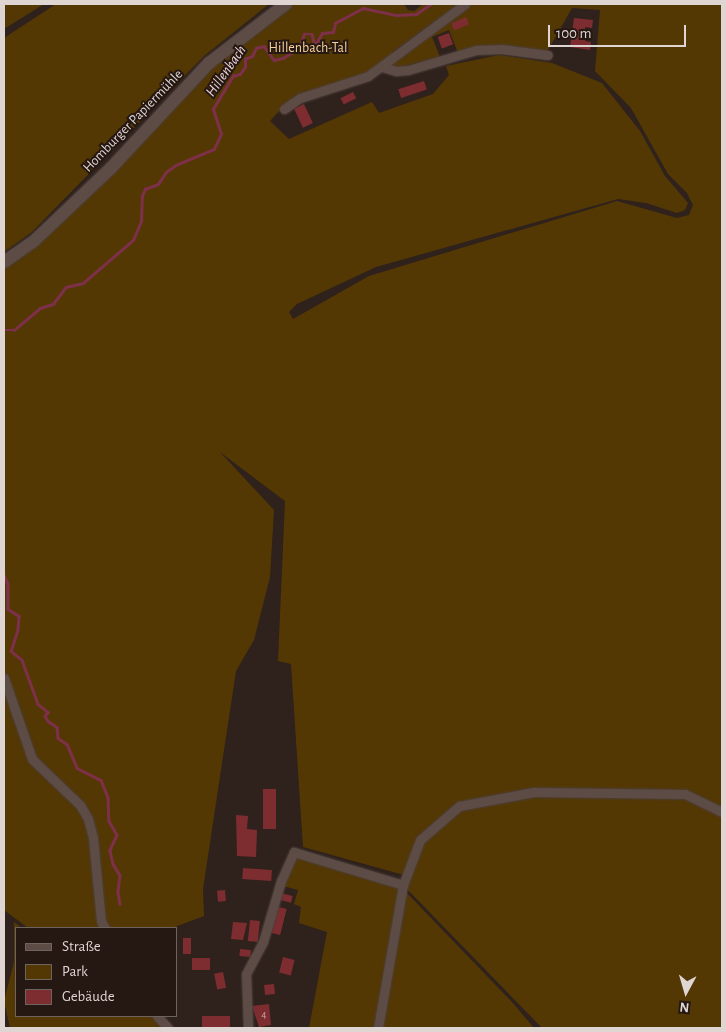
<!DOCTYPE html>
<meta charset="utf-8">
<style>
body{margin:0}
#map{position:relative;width:726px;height:1032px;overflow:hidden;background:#2f211c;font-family:"Alegreya Sans",sans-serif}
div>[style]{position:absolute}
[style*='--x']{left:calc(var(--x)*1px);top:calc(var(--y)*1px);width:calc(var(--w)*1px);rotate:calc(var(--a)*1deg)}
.green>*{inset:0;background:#543803}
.stream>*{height:2.5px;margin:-1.25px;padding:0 1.25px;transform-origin:1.25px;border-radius:1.25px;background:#7e304a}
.building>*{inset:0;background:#7d2d30;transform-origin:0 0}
.roads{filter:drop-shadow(0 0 1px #4b3f3b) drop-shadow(0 0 1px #4b3f3b)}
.minor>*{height:9px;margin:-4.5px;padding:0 4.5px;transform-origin:4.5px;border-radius:4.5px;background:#5d4c46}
.secondary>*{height:12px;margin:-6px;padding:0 6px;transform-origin:6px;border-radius:6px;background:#5d4c46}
span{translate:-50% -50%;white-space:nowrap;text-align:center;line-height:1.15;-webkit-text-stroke:4px #251712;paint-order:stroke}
.number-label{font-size:11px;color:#c6abaa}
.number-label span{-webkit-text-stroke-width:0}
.park-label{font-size:14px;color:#f8d299}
.street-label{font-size:14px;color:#dfd5d2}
.water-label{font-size:15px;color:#f0d8dd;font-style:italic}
.frame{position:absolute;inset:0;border:5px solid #dfd5d2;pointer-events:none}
.legend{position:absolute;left:15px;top:927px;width:162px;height:90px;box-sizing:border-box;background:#251712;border:1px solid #6f635f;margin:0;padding:6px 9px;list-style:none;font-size:15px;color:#dfd5d2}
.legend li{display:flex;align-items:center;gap:10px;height:25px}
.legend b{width:25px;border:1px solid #6f635f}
.north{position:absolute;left:661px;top:967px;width:50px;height:50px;-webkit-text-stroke:4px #251712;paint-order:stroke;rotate:186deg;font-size:14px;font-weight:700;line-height:20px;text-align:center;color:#dfd5d2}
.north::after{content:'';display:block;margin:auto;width:18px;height:22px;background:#dfd5d2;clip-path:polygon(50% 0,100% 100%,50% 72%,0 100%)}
.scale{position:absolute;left:548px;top:25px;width:138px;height:22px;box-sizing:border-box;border:2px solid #dfd5d2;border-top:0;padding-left:6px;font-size:15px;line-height:18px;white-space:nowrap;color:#dfd5d2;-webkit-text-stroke:4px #251712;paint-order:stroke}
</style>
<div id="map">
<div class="green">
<i style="clip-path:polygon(4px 4px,44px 4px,4px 29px)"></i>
<i style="clip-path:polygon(56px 4px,269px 4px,204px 56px,32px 232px,4px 252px,4px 38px)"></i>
<i style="clip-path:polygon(293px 4px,404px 4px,408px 10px,414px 11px,423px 4px,458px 4px,394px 51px,381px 64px,382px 66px,282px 108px,270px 121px,289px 139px,372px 102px,379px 113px,433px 94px,449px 75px,446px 66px,499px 55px,552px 63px,602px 83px,640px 131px,665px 176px,688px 203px,685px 210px,677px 213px,646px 203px,618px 199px,376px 267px,297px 304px,289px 312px,293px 319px,369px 276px,617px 201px,677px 218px,689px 215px,693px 205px,687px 193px,668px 174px,631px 108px,595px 71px,600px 10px,572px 8px,547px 52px,458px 53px,449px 30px,432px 37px,440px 57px,396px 68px,389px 64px,469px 4px,722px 4px,722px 1028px,542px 1028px,403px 885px,404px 875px,303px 847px,291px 664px,278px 661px,285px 501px,220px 452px,274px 510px,270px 577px,254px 640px,236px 671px,203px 889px,204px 916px,172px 928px,28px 928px,4px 910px,4px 259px,7px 263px,210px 66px)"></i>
<i style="clip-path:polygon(297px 854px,399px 888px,375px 1028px,309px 1028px,327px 932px,299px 923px,301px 907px,294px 904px,298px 890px,283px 886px)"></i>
<i style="clip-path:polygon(405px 891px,512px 1002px,534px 1028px,381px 1028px)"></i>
<i style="clip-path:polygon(14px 922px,22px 928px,16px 928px,16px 1016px,152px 1016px,163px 1028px,10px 1028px,4px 1001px,14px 962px)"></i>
</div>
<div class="stream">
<i style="--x:4;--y:330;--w:10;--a:0"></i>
<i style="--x:14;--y:330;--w:34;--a:-40"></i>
<i style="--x:40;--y:308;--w:14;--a:-17"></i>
<i style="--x:53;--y:304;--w:21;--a:-53"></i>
<i style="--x:66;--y:287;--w:17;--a:-13"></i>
<i style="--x:83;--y:283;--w:66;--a:-40.7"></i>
<i style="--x:133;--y:240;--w:21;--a:-67"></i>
<i style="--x:141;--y:221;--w:25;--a:-88"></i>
<i style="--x:142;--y:196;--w:8;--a:-67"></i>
<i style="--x:145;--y:189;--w:14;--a:-21"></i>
<i style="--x:158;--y:184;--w:14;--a:-56"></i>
<i style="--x:166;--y:172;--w:12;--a:-35"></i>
<i style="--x:176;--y:165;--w:41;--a:-22.8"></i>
<i style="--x:214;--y:149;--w:17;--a:-65"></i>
<i style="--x:221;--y:134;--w:26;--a:-108"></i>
<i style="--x:213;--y:109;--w:39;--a:-59"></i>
<i style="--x:233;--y:76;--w:7;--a:-16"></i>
<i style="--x:240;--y:74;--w:9;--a:-54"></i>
<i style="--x:245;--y:67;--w:8;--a:-90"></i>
<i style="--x:245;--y:59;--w:8;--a:-23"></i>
<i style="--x:252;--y:56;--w:9;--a:-63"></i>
<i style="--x:256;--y:48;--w:8;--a:-14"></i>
<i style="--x:264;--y:46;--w:17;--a:54"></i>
<i style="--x:274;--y:60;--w:9;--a:-13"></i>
<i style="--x:283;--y:58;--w:19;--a:-32"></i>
<i style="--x:299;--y:48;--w:15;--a:-70"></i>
<i style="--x:304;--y:34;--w:8;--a:0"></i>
<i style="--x:312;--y:34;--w:9;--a:77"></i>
<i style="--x:314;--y:43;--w:3;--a:-18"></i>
<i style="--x:317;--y:42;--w:10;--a:-61"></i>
<i style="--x:322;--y:33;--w:11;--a:-5"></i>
<i style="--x:333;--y:32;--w:9;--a:-77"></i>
<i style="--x:335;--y:23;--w:32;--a:-28"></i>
<i style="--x:363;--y:8;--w:35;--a:12"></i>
<i style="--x:397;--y:15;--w:19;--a:-3"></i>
<i style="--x:416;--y:14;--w:18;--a:-34"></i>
<i style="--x:4;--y:575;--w:10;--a:66"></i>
<i style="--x:8;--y:584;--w:25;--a:90"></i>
<i style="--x:8;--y:609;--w:13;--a:32"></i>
<i style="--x:19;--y:616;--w:14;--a:94"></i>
<i style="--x:18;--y:630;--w:22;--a:108"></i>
<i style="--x:11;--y:651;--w:14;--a:39"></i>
<i style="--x:22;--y:660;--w:47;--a:70"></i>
<i style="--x:38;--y:704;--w:13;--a:39"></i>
<i style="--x:48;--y:712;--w:5;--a:127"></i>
<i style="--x:45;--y:716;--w:6;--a:59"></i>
<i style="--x:48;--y:721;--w:11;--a:34"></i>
<i style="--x:57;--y:727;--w:11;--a:85"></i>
<i style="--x:58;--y:738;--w:11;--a:34"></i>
<i style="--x:67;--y:744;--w:26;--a:67"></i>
<i style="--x:77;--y:768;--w:27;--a:27"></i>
<i style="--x:101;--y:780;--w:18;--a:68"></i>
<i style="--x:108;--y:797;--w:24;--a:88"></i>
<i style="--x:109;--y:821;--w:16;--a:60"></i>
<i style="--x:117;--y:835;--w:17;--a:115"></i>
<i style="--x:110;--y:850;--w:14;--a:78"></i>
<i style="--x:113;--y:864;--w:13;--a:58"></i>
<i style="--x:120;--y:875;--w:17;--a:97"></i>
<i style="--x:118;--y:892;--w:12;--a:81"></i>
</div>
<div class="building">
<i style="left:466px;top:17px;width:8px;height:16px;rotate:67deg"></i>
<i style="clip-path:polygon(574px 18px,593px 20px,592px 28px,585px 27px,585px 41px,591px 42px,590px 50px,570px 47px)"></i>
<i style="left:449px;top:33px;width:12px;height:12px;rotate:70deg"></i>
<i style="left:424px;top:81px;width:9px;height:27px;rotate:72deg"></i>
<i style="left:353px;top:92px;width:7px;height:14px;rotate:63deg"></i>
<i style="left:304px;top:104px;width:21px;height:11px;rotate:65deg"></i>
<i style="left:263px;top:789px;width:13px;height:40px"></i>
<i style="clip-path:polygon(236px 815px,248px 816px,247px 829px,257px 830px,256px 857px,237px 856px)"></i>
<i style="left:243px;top:868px;width:29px;height:11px;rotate:4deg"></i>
<i style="left:225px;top:890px;width:11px;height:8px;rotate:85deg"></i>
<i style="left:281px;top:893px;width:12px;height:7px;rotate:14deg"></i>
<i style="left:275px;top:906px;width:12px;height:27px;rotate:14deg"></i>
<i style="left:250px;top:920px;width:10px;height:21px;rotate:6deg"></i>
<i style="clip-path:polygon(233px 922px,247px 923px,243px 940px,231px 939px)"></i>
<i style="left:183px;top:938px;width:8px;height:16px"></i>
<i style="left:240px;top:949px;width:11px;height:7px;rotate:5deg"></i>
<i style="left:283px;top:957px;width:12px;height:16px;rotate:14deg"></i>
<i style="left:192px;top:958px;width:18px;height:12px"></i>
<i style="left:223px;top:972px;width:16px;height:9px;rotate:79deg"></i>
<i style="left:274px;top:984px;width:10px;height:10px;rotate:84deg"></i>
<i style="clip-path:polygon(269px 1004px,271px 1025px,259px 1027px,252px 1006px)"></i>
<i style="left:202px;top:1016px;width:28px;height:12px"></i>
</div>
<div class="roads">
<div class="minor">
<i style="--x:382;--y:67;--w:15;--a:16"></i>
<i style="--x:396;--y:71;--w:12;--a:-5"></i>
<i style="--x:408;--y:70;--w:71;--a:-16.4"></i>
<i style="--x:476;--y:50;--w:25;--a:-2"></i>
<i style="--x:501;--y:49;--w:47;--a:7.3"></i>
<i style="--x:284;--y:109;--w:19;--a:-35"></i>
<i style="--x:300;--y:98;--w:71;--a:-17.9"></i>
<i style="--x:368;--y:76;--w:121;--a:-36.6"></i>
<i style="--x:4;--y:678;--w:86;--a:70.9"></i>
<i style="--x:32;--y:759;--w:66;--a:43.8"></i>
<i style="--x:80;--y:805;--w:16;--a:60"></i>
<i style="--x:88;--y:819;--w:20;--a:75"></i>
<i style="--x:93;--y:838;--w:83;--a:84.5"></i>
<i style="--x:101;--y:921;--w:8;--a:60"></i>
<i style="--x:157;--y:1016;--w:16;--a:47"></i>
<i style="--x:248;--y:1028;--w:54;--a:-92.1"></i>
<i style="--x:246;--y:974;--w:36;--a:-62"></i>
<i style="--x:263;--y:942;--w:64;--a:-73.6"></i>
<i style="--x:281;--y:881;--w:32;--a:-66"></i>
<i style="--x:294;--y:852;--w:114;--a:16.8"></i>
<i style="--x:378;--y:1028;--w:145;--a:-80.1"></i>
<i style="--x:403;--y:885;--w:48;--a:-69.3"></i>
<i style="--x:420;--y:840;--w:52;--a:-41.1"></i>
<i style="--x:459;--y:806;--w:76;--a:-10.6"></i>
<i style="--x:534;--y:792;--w:151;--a:0.8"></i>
<i style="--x:685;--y:794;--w:41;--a:25.9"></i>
</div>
<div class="secondary">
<i style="--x:4;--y:262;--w:35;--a:-35"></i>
<i style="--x:33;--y:242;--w:108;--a:-43.5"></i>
<i style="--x:111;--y:168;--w:144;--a:-47"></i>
<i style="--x:209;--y:63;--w:97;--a:-37.5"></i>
</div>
</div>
<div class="number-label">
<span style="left:264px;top:1015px">4</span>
</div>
<div class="park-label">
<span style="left:308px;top:48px">Hillenbach-Tal</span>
</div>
<div class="street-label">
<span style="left:133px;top:121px;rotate:-46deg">Homburger Papiermühle</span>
</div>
<div class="water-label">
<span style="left:226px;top:71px;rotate:-55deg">Hillenbach</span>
</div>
<div class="frame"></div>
<ul class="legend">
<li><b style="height:6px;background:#5d4c46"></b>Straße</li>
<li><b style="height:14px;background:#543803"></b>Park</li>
<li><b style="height:14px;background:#7d2d30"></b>Gebäude</li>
</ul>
<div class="north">N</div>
<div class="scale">100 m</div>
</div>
